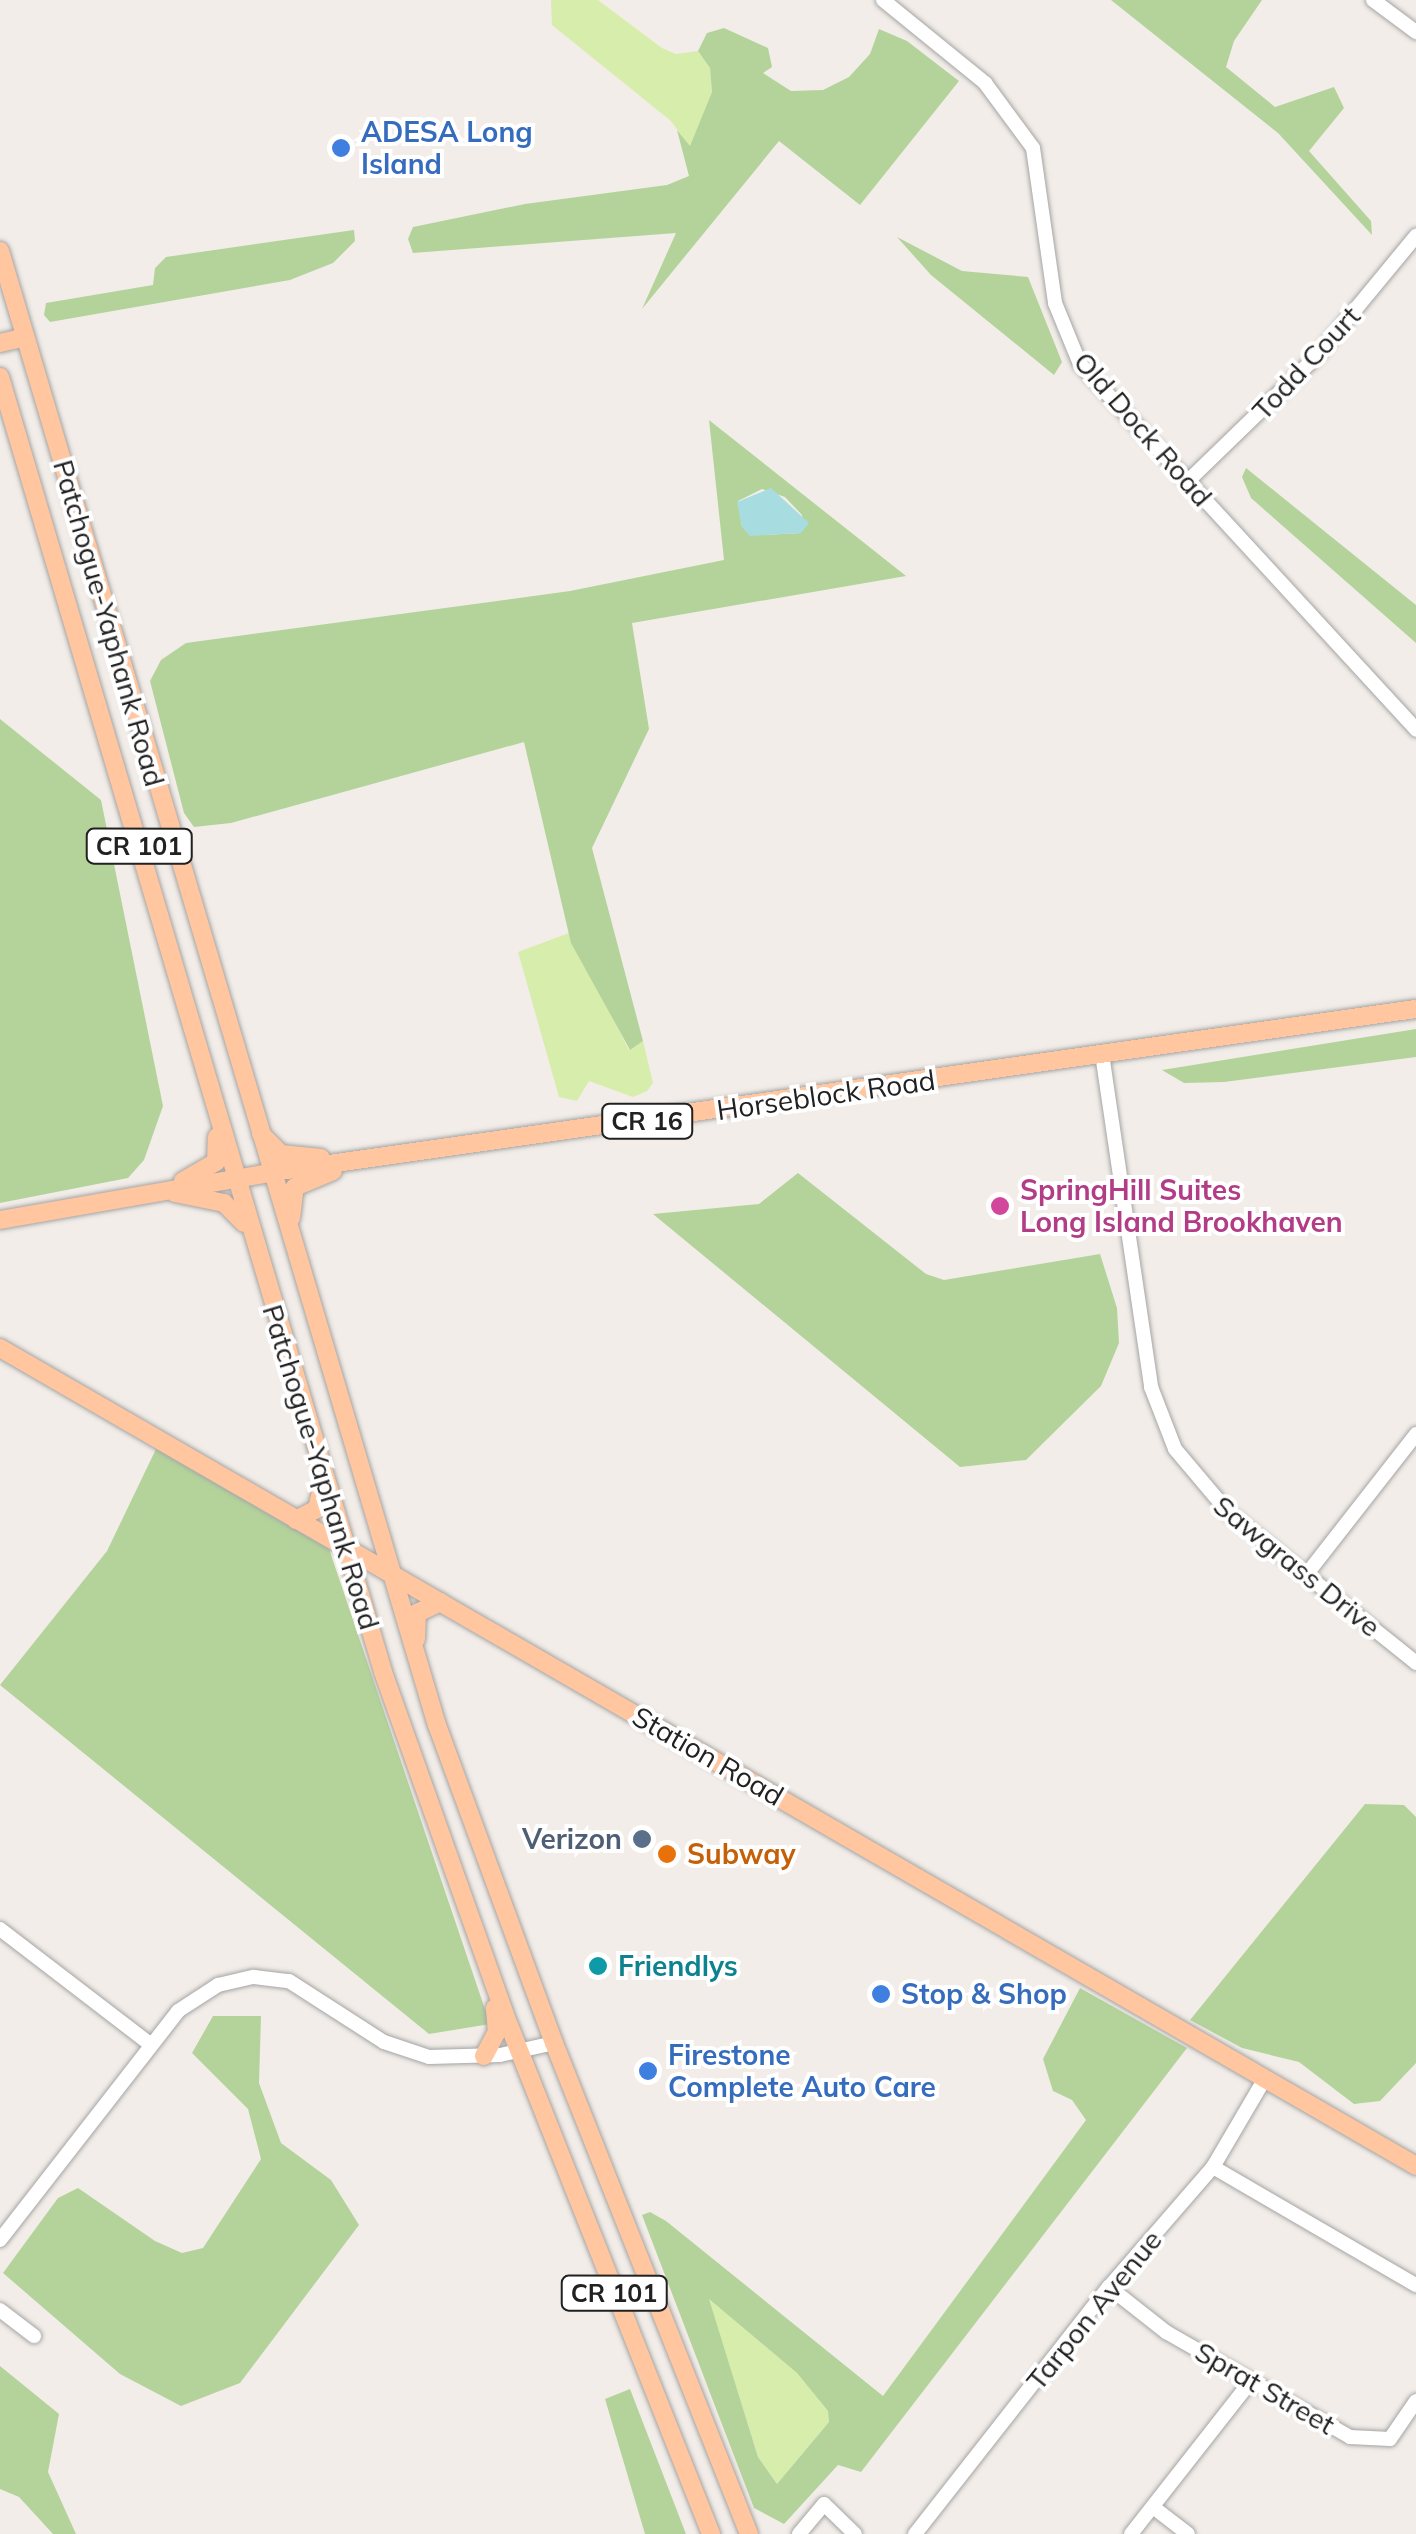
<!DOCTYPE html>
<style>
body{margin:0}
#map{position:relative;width:1416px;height:2534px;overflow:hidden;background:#f2ede8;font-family:Mulish,sans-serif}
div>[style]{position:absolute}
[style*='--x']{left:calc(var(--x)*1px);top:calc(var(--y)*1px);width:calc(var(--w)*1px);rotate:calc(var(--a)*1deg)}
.grass>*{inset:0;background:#d7edac}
.forest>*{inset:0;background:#b4d39b}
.water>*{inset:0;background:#a7dde1}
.roads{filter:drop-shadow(0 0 2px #a5a5a5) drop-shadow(0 0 2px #a5a5a5)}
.minor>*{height:14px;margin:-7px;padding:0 7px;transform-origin:7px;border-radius:7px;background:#fff}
.major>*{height:18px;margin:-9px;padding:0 9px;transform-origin:9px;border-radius:9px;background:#ffc6a0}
.dots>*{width:28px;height:28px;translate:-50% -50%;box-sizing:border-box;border:5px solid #fff;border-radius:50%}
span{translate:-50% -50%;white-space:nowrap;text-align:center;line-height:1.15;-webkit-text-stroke:8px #fff;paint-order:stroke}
.shield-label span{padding:2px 8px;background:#fff;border:2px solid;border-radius:8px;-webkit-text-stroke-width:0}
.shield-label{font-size:25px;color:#212121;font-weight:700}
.shop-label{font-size:28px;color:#366cbe;font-weight:700}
.left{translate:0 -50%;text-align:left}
.street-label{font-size:28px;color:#212121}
.hotel-label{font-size:28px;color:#b23c85;font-weight:700}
.service-label{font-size:28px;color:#4e5e75;font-weight:700}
.right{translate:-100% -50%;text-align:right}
.food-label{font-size:28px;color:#c56008;font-weight:700}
.culture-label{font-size:28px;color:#0d838f;font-weight:700}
</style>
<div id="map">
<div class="grass">
<i style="clip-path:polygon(551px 0,598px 0,662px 48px,676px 54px,698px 51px,710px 68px,712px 92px,690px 147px,671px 121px,552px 25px)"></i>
<i style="clip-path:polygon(569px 933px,629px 1050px,643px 1041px,653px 1083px,647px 1091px,633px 1097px,589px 1081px,577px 1101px,559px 1097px,518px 952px)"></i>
<i style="clip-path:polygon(708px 2298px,797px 2373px,828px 2411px,829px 2422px,777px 2484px,758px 2457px)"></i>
</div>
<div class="forest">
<i style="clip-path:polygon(1111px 0,1262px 0,1234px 41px,1226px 67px,1275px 107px,1334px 87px,1344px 108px,1309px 151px,1371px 221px,1372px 235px,1278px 133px)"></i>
<i style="clip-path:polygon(724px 28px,768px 48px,772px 67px,763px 73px,791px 91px,823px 90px,849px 77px,870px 54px,879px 29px,907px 41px,959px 81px,860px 205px,779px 141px,642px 309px,676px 233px,413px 253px,408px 239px,413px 227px,525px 204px,667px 185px,689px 176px,677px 130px,690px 146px,712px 92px,710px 68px,698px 51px,707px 33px)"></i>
<i style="clip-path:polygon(354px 230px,355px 241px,333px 263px,290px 280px,50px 322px,44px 315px,46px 303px,153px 285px,155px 268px,166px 257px)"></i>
<i style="clip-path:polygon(897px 237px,962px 271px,1028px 277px,1062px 362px,1054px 375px,931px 275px)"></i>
<i style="clip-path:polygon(evenodd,709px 420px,906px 576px,632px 623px,649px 729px,592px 848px,643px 1041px,630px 1050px,571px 943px,524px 742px,231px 823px,194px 827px,184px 813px,150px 681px,161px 660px,186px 643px,570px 591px,724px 560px,709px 420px,762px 489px,785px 497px,802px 515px,801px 533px,764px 535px,742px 527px,738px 501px,762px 489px)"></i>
<i style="clip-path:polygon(1246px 468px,1416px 605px,1416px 643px,1251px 498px,1242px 477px)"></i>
<i style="clip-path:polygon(0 719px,101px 800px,163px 1106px,144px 1160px,128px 1178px,0 1203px)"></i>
<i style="clip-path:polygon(1416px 1029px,1416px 1057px,1224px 1082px,1184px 1083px,1162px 1070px)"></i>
<i style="clip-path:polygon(798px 1173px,926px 1274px,944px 1280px,1100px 1254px,1117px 1308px,1119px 1343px,1101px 1386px,1026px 1460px,960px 1467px,653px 1214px,759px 1204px)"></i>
<i style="clip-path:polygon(156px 1449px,329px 1549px,490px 2024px,429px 2034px,0 1685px,107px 1551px)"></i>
<i style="clip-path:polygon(1365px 1804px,1404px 1805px,1416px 1817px,1416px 2063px,1380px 2101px,1354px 2104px,1299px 2062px,1242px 2048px,1190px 2020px)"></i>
<i style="clip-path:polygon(evenodd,1080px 1988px,1187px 2048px,861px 2472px,838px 2465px,784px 2524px,754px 2508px,642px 2215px,650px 2212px,666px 2221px,883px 2396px,1086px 2120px,1072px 2100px,1053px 2091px,1043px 2059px,1080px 1988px,709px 2299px,797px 2373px,828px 2411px,829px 2422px,777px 2484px,758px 2457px,709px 2299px)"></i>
<i style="clip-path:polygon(213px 2016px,261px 2016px,259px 2083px,281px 2143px,331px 2180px,359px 2225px,240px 2383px,181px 2406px,120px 2374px,3px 2273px,58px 2198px,78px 2188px,155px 2241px,182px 2253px,203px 2248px,261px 2159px,248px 2109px,192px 2053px)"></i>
<i style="clip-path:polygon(0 2366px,59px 2414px,48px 2472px,76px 2534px,53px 2534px,19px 2497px,0 2489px)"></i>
<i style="clip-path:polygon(630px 2389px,686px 2534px,645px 2534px,605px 2399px)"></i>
</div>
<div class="water">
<i style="clip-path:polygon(771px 488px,809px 523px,801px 533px,750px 536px,742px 527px,737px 502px)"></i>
</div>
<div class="roads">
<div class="minor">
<i style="--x:883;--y:0;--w:132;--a:39.1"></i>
<i style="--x:985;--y:83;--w:81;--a:53.6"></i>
<i style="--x:1033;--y:148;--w:157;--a:81.9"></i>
<i style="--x:1055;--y:303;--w:66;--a:67.7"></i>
<i style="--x:1080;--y:364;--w:497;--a:47.4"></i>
<i style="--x:1373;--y:0;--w:54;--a:36.7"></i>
<i style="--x:1187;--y:482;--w:181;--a:-44.1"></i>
<i style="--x:1317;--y:356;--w:156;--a:-50.5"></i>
<i style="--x:1102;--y:1054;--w:337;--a:81.6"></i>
<i style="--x:1151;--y:1387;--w:66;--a:68.8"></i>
<i style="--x:1175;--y:1449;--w:84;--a:49.8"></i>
<i style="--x:1229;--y:1513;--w:240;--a:38.7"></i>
<i style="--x:1306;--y:1575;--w:179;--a:-52"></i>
<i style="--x:0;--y:1929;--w:190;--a:37.5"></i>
<i style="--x:1213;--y:2167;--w:235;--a:30.2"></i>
<i style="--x:0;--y:2240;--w:290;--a:-52.1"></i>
<i style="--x:178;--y:2011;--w:48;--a:-33"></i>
<i style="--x:218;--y:1985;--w:37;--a:-13"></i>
<i style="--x:254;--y:1977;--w:35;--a:7"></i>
<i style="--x:289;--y:1981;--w:113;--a:32.7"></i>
<i style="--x:384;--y:2042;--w:47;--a:18.4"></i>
<i style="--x:429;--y:2057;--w:71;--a:-1.6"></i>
<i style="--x:500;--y:2055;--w:55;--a:-12.5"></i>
<i style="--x:1109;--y:2287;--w:73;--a:38.3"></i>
<i style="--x:1166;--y:2332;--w:212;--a:29.7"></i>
<i style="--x:1350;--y:2437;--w:40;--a:2.9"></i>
<i style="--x:1390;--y:2439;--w:46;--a:-55.6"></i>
<i style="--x:0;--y:2310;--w:43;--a:37.4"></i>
<i style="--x:1153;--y:2507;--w:44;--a:37.6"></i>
<i style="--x:799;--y:2534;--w:39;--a:-50"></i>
<i style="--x:824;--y:2504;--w:43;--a:44.1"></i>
<i style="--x:915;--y:2534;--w:314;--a:-51.9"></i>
<i style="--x:1109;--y:2287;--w:159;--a:-49.1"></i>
<i style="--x:1213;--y:2167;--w:101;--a:-59.6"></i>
<i style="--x:1131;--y:2534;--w:194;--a:-51.9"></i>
</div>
<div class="major">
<i style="--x:0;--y:251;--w:1537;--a:73.49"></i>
<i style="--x:437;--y:1725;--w:339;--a:69.8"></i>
<i style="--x:554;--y:2043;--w:528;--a:68.34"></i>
<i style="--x:0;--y:343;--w:26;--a:-13"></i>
<i style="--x:0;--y:377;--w:1350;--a:73.52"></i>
<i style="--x:383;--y:1672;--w:375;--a:70.4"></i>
<i style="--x:509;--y:2025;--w:548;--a:68.35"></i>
<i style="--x:261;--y:1134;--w:28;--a:45"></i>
<i style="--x:281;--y:1154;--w:40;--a:5.7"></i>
<i style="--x:183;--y:1181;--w:38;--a:-30"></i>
<i style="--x:216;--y:1162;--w:25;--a:-88"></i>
<i style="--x:175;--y:1193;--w:50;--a:11.5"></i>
<i style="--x:224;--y:1203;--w:28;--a:45"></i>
<i style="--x:291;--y:1218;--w:31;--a:-83"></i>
<i style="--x:295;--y:1187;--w:41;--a:-22.8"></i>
<i style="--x:0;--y:1220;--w:284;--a:-9.9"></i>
<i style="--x:280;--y:1171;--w:1147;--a:-8.12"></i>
<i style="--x:0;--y:1348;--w:1635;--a:30.01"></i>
<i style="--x:296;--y:1520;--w:24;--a:-28"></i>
<i style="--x:317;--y:1509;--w:27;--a:-77"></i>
<i style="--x:416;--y:1639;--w:26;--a:-88"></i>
<i style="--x:417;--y:1613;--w:26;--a:-25"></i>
<i style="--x:484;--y:2056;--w:27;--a:-62"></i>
<i style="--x:497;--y:2032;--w:24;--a:-95"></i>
</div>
</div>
<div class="dots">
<i style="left:341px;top:148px;background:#3f7fe0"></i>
<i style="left:1000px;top:1206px;background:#d1479c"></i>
<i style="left:642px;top:1839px;background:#5c6f8a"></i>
<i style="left:667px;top:1854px;background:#e8710a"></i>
<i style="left:598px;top:1966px;background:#0f9aa8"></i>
<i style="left:881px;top:1994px;background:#3f7fe0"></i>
<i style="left:648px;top:2071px;background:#3f7fe0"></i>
</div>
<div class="shield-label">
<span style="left:139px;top:846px">CR 101</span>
<span style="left:647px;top:1121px">CR 16</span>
<span style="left:614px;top:2293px">CR 101</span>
</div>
<div class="shop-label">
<span class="left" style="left:361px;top:148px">ADESA Long<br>Island</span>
<span class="left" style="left:901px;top:1994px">Stop &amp; Shop</span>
<span class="left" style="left:668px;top:2071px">Firestone<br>Complete Auto Care</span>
</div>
<div class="street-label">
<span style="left:1306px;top:363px;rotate:-47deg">Todd Court</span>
<span style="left:1143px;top:429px;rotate:49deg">Old Dock Road</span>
<span style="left:109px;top:623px;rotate:74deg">Patchogue-Yaphank Road</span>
<span style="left:826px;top:1095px;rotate:-8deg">Horseblock Road</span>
<span style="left:321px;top:1467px;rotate:73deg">Patchogue-Yaphank Road</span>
<span style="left:1297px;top:1566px;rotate:39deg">Sawgrass Drive</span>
<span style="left:708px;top:1756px;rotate:30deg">Station Road</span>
<span style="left:1094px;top:2310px;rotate:-51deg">Tarpon Avenue</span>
<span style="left:1265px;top:2388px;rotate:30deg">Sprat Street</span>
</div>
<div class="hotel-label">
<span class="left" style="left:1020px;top:1206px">SpringHill Suites<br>Long Island Brookhaven</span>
</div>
<div class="service-label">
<span class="right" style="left:622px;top:1839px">Verizon</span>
</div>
<div class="food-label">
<span class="left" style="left:687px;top:1854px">Subway</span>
</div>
<div class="culture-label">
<span class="left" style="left:618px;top:1966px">Friendlys</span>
</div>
</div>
